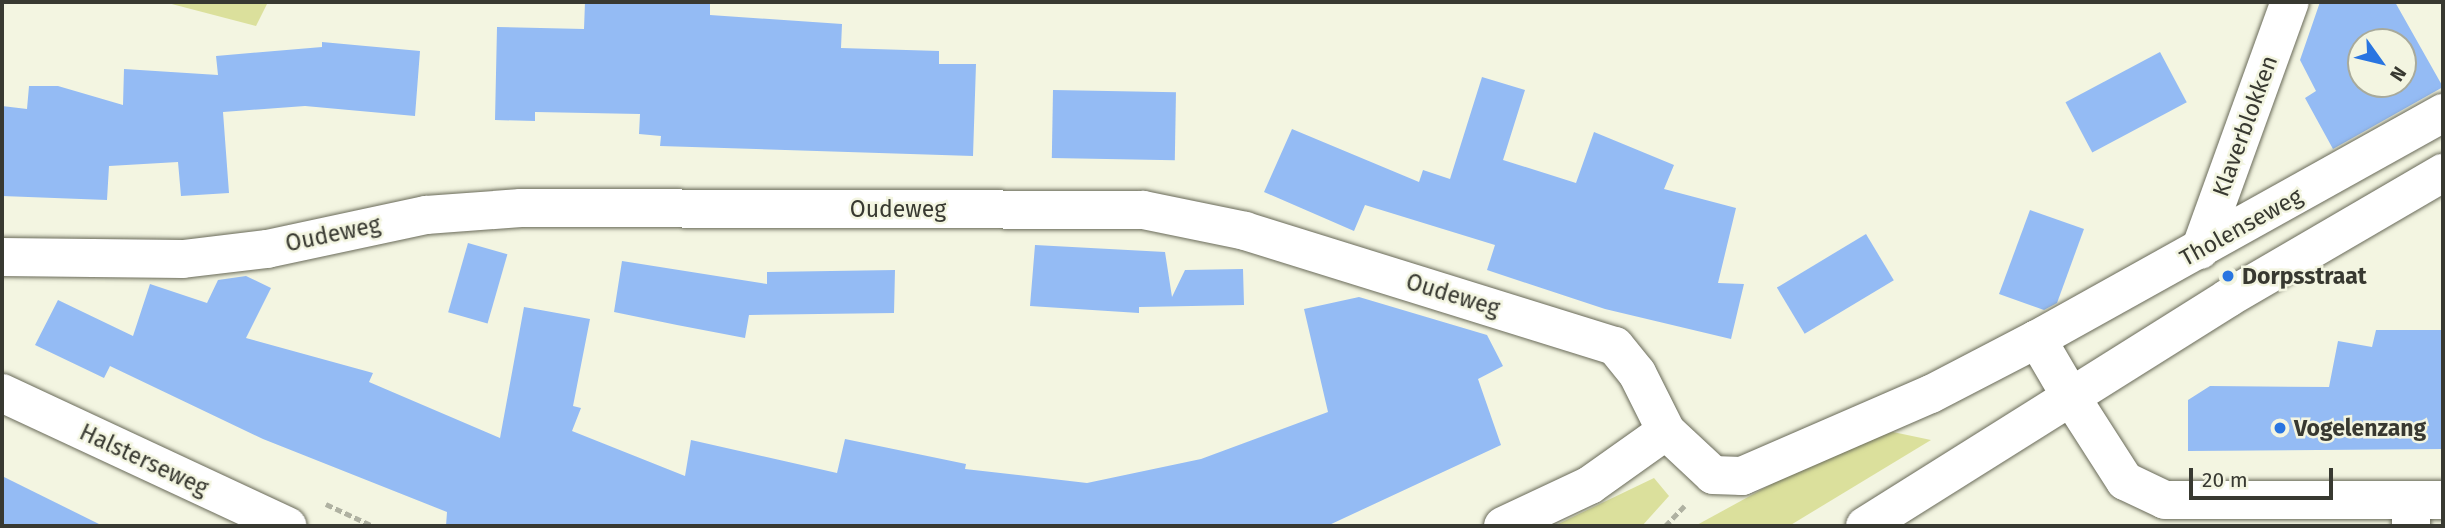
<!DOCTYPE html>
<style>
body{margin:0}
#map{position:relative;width:2445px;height:528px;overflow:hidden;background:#f3f5e1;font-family:"Fira Sans",sans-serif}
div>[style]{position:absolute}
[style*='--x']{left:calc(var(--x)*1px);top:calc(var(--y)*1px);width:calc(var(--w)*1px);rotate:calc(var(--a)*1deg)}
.green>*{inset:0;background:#dbe09c}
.building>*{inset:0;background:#94bbf4;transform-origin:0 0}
.path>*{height:4.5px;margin-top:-2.25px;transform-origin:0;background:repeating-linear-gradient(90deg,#afb1a1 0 7px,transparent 0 10.5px)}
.roads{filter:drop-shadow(0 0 2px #696a59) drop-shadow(0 0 2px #696a59)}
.minor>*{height:38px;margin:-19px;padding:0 19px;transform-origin:19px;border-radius:19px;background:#fff}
.tertiary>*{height:38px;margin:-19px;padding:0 19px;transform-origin:19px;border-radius:19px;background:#fff}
.secondary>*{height:38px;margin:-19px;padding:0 19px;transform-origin:19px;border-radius:19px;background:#fff}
.dots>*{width:19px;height:19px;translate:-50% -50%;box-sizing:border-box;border:4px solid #f3f5e1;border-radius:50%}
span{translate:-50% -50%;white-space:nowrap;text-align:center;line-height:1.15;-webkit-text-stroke:5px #f3f5e1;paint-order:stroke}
.street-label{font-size:23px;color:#383931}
.poi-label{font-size:23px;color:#383931;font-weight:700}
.left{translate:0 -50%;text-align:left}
.frame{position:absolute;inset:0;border:4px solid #383931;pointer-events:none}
.north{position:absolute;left:2347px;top:28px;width:70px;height:70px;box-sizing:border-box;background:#f3f5e1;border:2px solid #a8aa9b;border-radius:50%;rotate:124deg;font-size:19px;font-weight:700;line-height:28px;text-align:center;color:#383931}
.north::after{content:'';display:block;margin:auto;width:24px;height:32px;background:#2975e1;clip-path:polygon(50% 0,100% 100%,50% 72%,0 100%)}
.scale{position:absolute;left:2189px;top:468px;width:144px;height:32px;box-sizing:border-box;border:4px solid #383931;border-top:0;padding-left:9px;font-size:21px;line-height:24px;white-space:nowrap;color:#383931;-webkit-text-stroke:5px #f3f5e1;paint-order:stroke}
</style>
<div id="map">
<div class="green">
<i style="clip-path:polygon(164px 2px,268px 2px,256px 26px)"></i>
<i style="clip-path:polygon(1893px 432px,1931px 440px,1789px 526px,1695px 526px,1847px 443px)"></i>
<i style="clip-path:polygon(1654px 478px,1669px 496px,1642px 526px,1554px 526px)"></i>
</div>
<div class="building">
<i style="clip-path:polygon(585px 2px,710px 2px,710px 15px,842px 24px,841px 48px,939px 51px,939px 64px,976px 64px,973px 156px,660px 146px,661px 136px,639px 134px,640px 114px,535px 112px,535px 121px,495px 120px,497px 27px,584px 29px)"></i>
<i style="clip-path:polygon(evenodd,2320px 2px,2395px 2px,2443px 87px,2333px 149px,2305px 98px,2316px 91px,2300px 60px,2320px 2px,2361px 42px,2403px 42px,2403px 84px,2361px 84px,2361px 42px)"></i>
<i style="clip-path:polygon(322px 42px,420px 51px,415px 116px,305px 106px,223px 112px,229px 193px,181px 196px,178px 162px,109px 166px,107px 200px,2px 196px,2px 106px,27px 109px,29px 86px,58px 86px,123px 105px,124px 69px,218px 75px,216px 56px,322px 47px)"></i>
<i style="left:2160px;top:52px;width:57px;height:107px;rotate:62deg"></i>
<i style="clip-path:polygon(1482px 77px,1525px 90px,1503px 160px,1576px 183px,1594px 132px,1674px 165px,1664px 189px,1736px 208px,1718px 283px,1744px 284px,1731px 339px,1605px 309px,1487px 270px,1495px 245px,1365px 205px,1354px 231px,1264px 192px,1292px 129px,1419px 182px,1423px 170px,1450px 179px)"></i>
<i style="left:1053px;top:90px;width:123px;height:68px;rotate:1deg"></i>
<i style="clip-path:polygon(2030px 210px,2084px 229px,2057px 303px,2044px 310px,1999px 294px)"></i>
<i style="left:1866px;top:234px;width:54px;height:104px;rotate:59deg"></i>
<i style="left:468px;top:243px;width:41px;height:72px;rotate:16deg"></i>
<i style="clip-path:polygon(1035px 245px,1165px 252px,1172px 297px,1185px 270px,1243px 269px,1244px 305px,1139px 307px,1139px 313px,1030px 306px)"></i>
<i style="clip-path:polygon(622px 261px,767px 284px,767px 272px,895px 270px,894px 313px,749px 315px,745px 338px,677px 325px,614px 312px)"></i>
<i style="clip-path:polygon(246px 276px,271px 288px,246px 338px,373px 373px,369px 382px,500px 438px,524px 307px,590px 319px,573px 406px,581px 408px,572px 431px,685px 476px,691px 440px,837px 473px,845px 439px,966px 464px,965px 469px,1087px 483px,1201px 459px,1328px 412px,1304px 309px,1359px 297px,1487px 335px,1503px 366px,1478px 379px,1501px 445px,1327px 526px,446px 526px,447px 512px,263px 439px,110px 366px,104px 378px,35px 345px,58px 300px,133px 336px,150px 284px,207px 303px,218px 280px)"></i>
<i style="clip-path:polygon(2376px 330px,2443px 330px,2443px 449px,2188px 451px,2188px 400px,2210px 386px,2329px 387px,2338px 341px,2372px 347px)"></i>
<i style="clip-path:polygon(2px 476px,103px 526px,2px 526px)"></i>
</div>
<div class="path">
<i style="--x:326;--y:504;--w:52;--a:25.1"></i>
<i style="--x:1665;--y:526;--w:28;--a:-46"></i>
</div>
<div class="roads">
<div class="minor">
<i style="--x:2200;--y:250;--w:264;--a:-70.1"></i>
<i style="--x:2;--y:257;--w:181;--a:0.6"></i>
<i style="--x:183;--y:259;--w:85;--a:-6.8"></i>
<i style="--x:267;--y:249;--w:163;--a:-12.1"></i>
<i style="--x:426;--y:215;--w:95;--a:-4.2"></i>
<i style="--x:521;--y:208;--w:622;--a:0.18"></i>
<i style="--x:1143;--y:210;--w:104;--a:11.6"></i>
<i style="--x:1245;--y:231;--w:387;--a:17.3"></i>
<i style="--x:1615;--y:346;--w:35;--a:51"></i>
<i style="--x:1637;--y:373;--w:65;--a:63.4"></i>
<i style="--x:1666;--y:431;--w:64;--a:43.1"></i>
<i style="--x:1713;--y:475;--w:29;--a:2"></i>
<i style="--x:1742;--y:476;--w:206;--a:-23.5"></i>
<i style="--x:1931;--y:394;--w:119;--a:-27.4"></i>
<i style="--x:2037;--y:339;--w:465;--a:-29.1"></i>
<i style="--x:2037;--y:339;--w:67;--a:59.6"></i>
<i style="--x:2411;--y:500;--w:26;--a:90"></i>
<i style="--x:1503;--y:526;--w:96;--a:-25.2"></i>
<i style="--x:1590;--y:485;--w:93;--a:-35.4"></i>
</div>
<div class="tertiary">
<i style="--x:2071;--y:397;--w:100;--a:57.3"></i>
<i style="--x:2125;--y:481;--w:44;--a:25.4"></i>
<i style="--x:2165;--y:500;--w:278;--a:0"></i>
<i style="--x:1865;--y:526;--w:429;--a:-32.1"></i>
<i style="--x:2228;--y:298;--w:249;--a:-30.2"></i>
</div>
<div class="secondary">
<i style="--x:2;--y:393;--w:315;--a:25"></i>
</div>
</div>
<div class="dots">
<i style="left:2228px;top:276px;background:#2975e1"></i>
<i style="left:2280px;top:428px;background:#2975e1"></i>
</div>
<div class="street-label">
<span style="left:2245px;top:126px;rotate:-70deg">Klaverblokken</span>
<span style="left:898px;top:209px">Oudeweg</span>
<span style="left:2241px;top:227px;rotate:-29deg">Tholenseweg</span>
<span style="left:333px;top:234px;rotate:-12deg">Oudeweg</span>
<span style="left:1453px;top:295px;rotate:17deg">Oudeweg</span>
<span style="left:144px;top:460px;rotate:25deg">Halsterseweg</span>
</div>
<div class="poi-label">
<span class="left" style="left:2242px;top:276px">Dorpsstraat</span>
<span class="left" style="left:2294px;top:428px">Vogelenzang</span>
</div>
<div class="frame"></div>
<div class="north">N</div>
<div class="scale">20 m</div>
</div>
